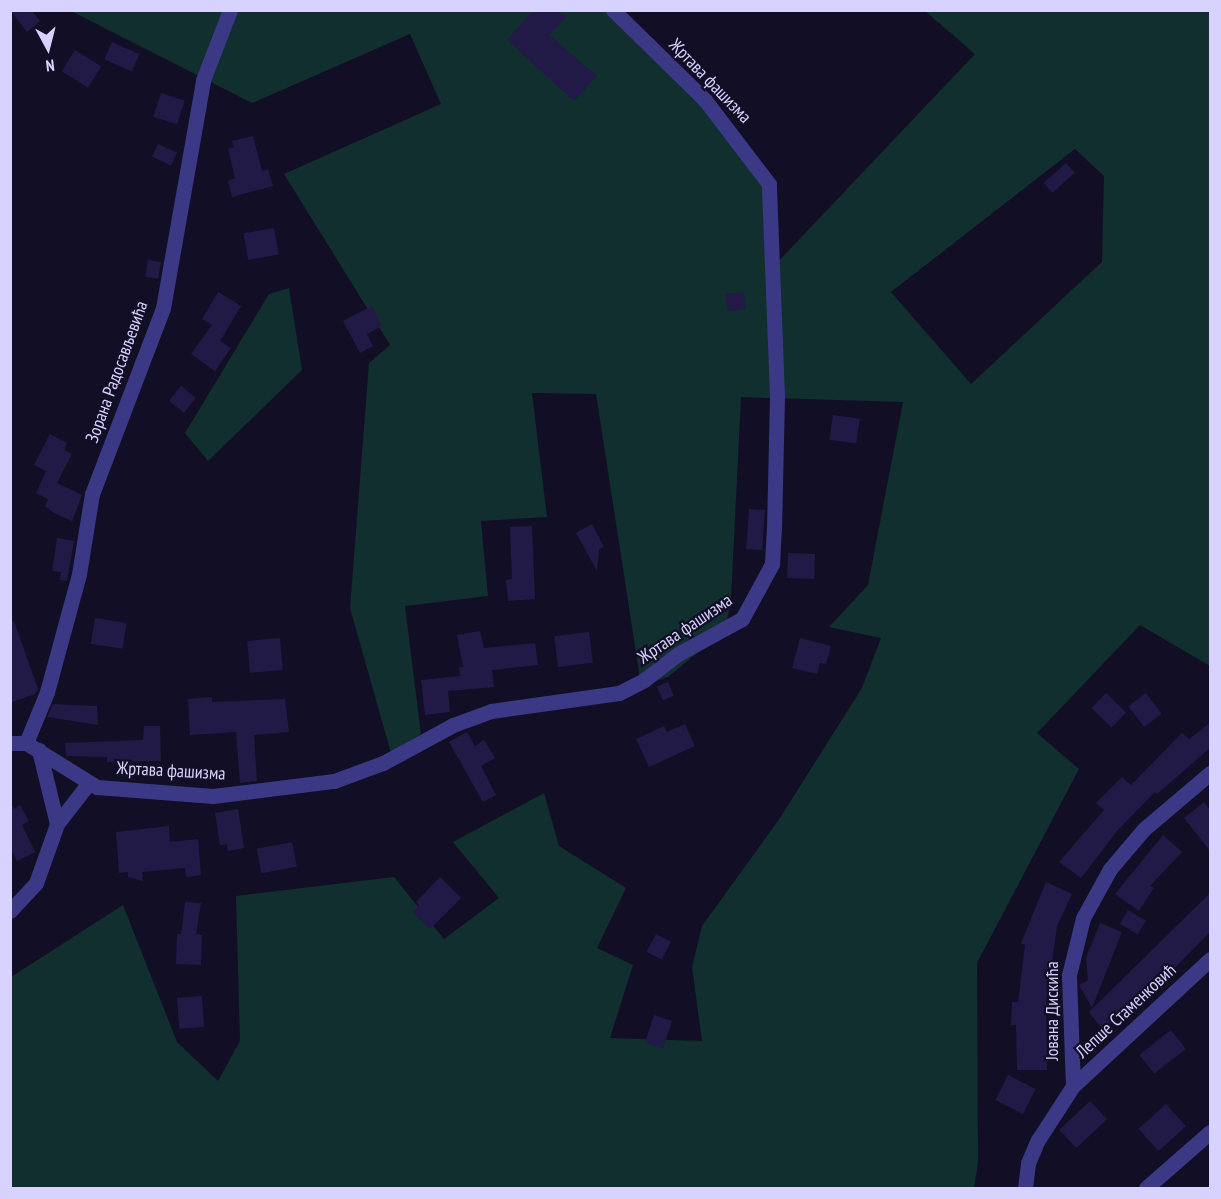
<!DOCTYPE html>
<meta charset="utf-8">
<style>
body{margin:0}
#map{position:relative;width:1221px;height:1199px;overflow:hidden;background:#120e25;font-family:"PT Sans Narrow",sans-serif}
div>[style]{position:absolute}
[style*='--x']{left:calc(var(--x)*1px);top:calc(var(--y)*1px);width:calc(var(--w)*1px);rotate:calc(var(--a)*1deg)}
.green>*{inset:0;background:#112f2e}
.building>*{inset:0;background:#221a46;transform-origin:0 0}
.minor>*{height:15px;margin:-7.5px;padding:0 7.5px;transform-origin:7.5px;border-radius:7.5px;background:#3b3985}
span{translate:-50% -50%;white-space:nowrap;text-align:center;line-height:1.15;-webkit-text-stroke:4.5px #120e25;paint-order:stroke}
.street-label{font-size:18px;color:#d7d2ff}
.frame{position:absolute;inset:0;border:12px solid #d7d2ff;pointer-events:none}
.north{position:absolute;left:18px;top:18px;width:60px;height:60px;-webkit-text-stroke:4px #120e25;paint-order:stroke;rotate:173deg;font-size:16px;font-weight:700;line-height:24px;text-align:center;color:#d7d2ff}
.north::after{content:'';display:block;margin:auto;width:21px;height:27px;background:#d7d2ff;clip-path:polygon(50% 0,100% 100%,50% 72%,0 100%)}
</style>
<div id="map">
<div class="green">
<i style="clip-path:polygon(evenodd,71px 11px,613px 11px,705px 100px,769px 184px,774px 266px,975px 54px,925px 11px,1210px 11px,1210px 666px,1140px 625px,1037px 733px,1079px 769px,977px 963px,978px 1163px,974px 1188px,11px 1188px,11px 977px,123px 905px,177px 1042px,218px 1081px,240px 1041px,236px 896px,394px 877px,444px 939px,499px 898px,453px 842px,544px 793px,559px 846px,626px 888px,597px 948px,633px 965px,610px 1038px,702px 1041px,692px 967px,702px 926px,778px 821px,862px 688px,881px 638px,829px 627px,868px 585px,903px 402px,741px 397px,731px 599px,725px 630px,668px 677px,641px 685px,596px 394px,532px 393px,547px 517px,481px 521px,488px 596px,405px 606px,421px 734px,391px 753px,350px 608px,369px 363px,390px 345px,284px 174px,441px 104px,410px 34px,252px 103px,71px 11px,1075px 149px,1104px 176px,1102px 262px,971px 384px,891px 292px,1075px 149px)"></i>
<i style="clip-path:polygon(289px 288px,302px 370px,208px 461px,185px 433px,269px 294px)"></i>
</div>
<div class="building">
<i style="clip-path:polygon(10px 10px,31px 10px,40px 21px,27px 32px)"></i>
<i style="clip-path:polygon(533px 10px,558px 10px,566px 17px,550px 35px,597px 76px,574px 101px,507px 40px)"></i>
<i style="left:112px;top:42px;width:30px;height:19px;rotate:24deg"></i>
<i style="left:75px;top:50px;width:31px;height:25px;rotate:32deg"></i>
<i style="left:161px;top:93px;width:25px;height:25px;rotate:18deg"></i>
<i style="clip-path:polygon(253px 136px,262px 171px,268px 169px,273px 186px,232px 197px,228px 181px,235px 178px,228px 149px,234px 147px,232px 141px)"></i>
<i style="left:158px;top:144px;width:21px;height:14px;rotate:25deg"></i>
<i style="left:1066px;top:163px;width:13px;height:30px;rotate:48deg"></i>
<i style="left:274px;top:228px;width:27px;height:31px;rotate:80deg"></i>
<i style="left:148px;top:260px;width:13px;height:17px;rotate:9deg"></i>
<i style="clip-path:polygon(218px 292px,241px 306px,220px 341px,231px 348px,215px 371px,191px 354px,212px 325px,202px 319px)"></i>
<i style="left:744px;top:292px;width:17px;height:19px;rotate:83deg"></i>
<i style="clip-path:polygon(372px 306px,382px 326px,367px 334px,373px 346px,360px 353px,343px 321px)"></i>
<i style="left:181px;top:386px;width:19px;height:19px;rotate:39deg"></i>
<i style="left:833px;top:415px;width:27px;height:25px;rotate:8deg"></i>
<i style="clip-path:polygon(50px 434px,67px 443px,64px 450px,72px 454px,57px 483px,82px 495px,72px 521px,54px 513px,45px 506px,48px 499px,36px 493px,46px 471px,34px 465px)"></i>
<i style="left:749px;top:509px;width:16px;height:40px;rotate:4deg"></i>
<i style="clip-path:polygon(592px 524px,604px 547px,599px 549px,597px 571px,576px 533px)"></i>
<i style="clip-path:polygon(532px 526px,535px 599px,508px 601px,506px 580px,512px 579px,510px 527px)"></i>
<i style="clip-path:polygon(57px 538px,74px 541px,67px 581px,60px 580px,61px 572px,52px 571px)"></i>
<i style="left:788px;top:553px;width:27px;height:25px;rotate:2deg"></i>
<i style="left:95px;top:618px;width:32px;height:26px;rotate:9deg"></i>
<i style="clip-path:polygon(14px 621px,38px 689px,35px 694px,10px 703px,10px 622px)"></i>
<i style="clip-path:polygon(480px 631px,484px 648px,535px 643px,538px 665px,492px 670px,494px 687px,448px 691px,450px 712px,425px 715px,421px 680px,460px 676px,459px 667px,463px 667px,457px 635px)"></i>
<i style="left:589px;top:632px;width:31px;height:35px;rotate:83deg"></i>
<i style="left:280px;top:638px;width:32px;height:33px;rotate:85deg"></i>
<i style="clip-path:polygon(800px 638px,831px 646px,826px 664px,820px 663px,817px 674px,792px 668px)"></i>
<i style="left:668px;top:682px;width:15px;height:12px;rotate:67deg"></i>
<i style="left:1106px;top:693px;width:28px;height:21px;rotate:44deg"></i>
<i style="left:1146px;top:693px;width:26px;height:22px;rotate:53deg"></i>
<i style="clip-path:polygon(212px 697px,212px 702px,285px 699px,289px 732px,254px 735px,257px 781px,240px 783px,236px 732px,190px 735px,188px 699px)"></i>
<i style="clip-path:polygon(53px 704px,97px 706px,98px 725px,47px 717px)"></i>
<i style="clip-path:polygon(1210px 723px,1210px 748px,1157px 794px,1155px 792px,1117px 831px,1081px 878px,1059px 862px,1104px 810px,1096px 803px,1122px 777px,1131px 785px,1182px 733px,1189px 739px)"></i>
<i style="clip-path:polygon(685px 724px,695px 746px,649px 767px,636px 739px,664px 726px,667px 732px)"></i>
<i style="clip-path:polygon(144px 726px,160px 726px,161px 761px,107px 762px,107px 757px,66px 756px,65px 743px,143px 740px)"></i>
<i style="clip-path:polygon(467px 732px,475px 746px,484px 740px,495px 758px,481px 766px,496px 795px,483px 802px,449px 742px)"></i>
<i style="clip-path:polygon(10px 802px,14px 809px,20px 805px,29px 821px,22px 825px,35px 852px,17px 861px,10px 847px)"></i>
<i style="clip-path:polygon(1204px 802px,1210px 810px,1210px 851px,1184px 818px)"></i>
<i style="clip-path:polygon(238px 809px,244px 848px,228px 851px,227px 844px,220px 845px,215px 813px)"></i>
<i style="clip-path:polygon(169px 826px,170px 842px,198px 839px,201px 875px,186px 877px,185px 868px,142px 872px,143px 881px,128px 877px,128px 872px,119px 873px,116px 832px)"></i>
<i style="clip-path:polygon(1163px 835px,1182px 852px,1150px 886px,1154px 888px,1139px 911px,1115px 894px)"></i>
<i style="left:292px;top:842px;width:25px;height:36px;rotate:79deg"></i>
<i style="clip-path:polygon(440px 877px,461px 898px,430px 929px,412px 912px,419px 905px,416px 902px)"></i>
<i style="clip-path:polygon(1046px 882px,1072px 894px,1057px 926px,1046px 1003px,1047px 1070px,1017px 1070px,1016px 1025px,1011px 1025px,1012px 1002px,1018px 1002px,1025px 945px,1021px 943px)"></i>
<i style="clip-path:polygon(1210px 893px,1210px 932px,1155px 988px,1103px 1030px,1089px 1012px)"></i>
<i style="clip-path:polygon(185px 902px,201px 903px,196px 934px,202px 935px,201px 965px,176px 964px,177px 934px,181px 934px)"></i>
<i style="left:1128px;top:910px;width:21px;height:16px;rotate:31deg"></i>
<i style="clip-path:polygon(1100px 923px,1122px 932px,1092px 1008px,1079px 985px,1088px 980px,1086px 958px)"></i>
<i style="left:656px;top:934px;width:17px;height:20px;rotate:28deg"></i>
<i style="left:202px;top:996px;width:31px;height:25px;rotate:86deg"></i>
<i style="left:654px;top:1015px;width:19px;height:29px;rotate:18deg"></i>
<i style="left:1171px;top:1030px;width:24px;height:40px;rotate:52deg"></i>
<i style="left:1008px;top:1075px;width:31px;height:28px;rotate:27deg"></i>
<i style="left:1090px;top:1101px;width:25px;height:42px;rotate:47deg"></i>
<i style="left:1166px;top:1104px;width:30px;height:37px;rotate:48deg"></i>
</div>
<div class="minor">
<i style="--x:10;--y:743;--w:16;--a:0"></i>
<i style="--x:26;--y:743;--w:84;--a:31.8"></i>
<i style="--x:97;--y:787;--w:116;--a:4.4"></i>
<i style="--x:213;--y:796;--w:122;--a:-7.1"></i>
<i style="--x:334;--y:781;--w:52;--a:-20.2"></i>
<i style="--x:383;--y:763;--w:80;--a:-28.5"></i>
<i style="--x:453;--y:725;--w:40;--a:-20.2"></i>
<i style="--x:491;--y:711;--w:129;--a:-8"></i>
<i style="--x:619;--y:693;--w:28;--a:-27"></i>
<i style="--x:644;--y:680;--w:43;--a:-37.4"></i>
<i style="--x:678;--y:654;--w:73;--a:-28.7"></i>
<i style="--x:742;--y:619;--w:63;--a:-61.4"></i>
<i style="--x:772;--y:564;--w:35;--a:-87"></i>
<i style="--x:774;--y:529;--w:133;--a:-88.7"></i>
<i style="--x:777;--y:396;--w:212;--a:-92.2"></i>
<i style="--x:769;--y:184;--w:106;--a:-127.3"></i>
<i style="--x:705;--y:100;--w:129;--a:-135.6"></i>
<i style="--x:26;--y:743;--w:55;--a:-67.6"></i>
<i style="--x:47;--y:692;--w:122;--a:-74.8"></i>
<i style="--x:79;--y:574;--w:81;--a:-80.8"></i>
<i style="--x:92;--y:494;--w:199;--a:-69.1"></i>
<i style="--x:163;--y:308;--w:231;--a:-80"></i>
<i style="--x:203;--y:80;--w:75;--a:-68.9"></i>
<i style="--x:39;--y:750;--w:76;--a:76.3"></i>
<i style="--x:10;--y:911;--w:38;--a:-47"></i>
<i style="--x:36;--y:883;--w:63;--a:-70.4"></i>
<i style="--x:57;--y:824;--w:51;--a:-52.2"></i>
<i style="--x:1073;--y:1086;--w:111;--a:-92.1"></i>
<i style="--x:1069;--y:975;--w:59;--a:-76.2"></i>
<i style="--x:1083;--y:918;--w:56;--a:-61.1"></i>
<i style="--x:1110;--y:869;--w:52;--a:-49.6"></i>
<i style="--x:1144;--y:829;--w:87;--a:-40.3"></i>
<i style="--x:1025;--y:1188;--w:25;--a:-83"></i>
<i style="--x:1028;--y:1163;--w:25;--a:-67"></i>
<i style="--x:1038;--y:1140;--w:64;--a:-57.1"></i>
<i style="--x:1073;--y:1086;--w:187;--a:-42.8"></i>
<i style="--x:1146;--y:1188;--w:85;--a:-41.2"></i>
</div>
<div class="street-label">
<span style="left:710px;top:81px;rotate:46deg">Жртава фашизма</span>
<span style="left:117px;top:372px;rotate:-70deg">Зорана Радосављевића</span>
<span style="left:685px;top:629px;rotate:-34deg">Жртава фашизма</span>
<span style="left:171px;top:771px;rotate:3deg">Жртава фашизма</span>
<span style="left:1052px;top:1011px;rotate:-90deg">Јована Дискића</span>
<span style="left:1126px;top:1011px;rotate:-43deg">Лепше Стаменковић</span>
</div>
<div class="frame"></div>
<div class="north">N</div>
</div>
